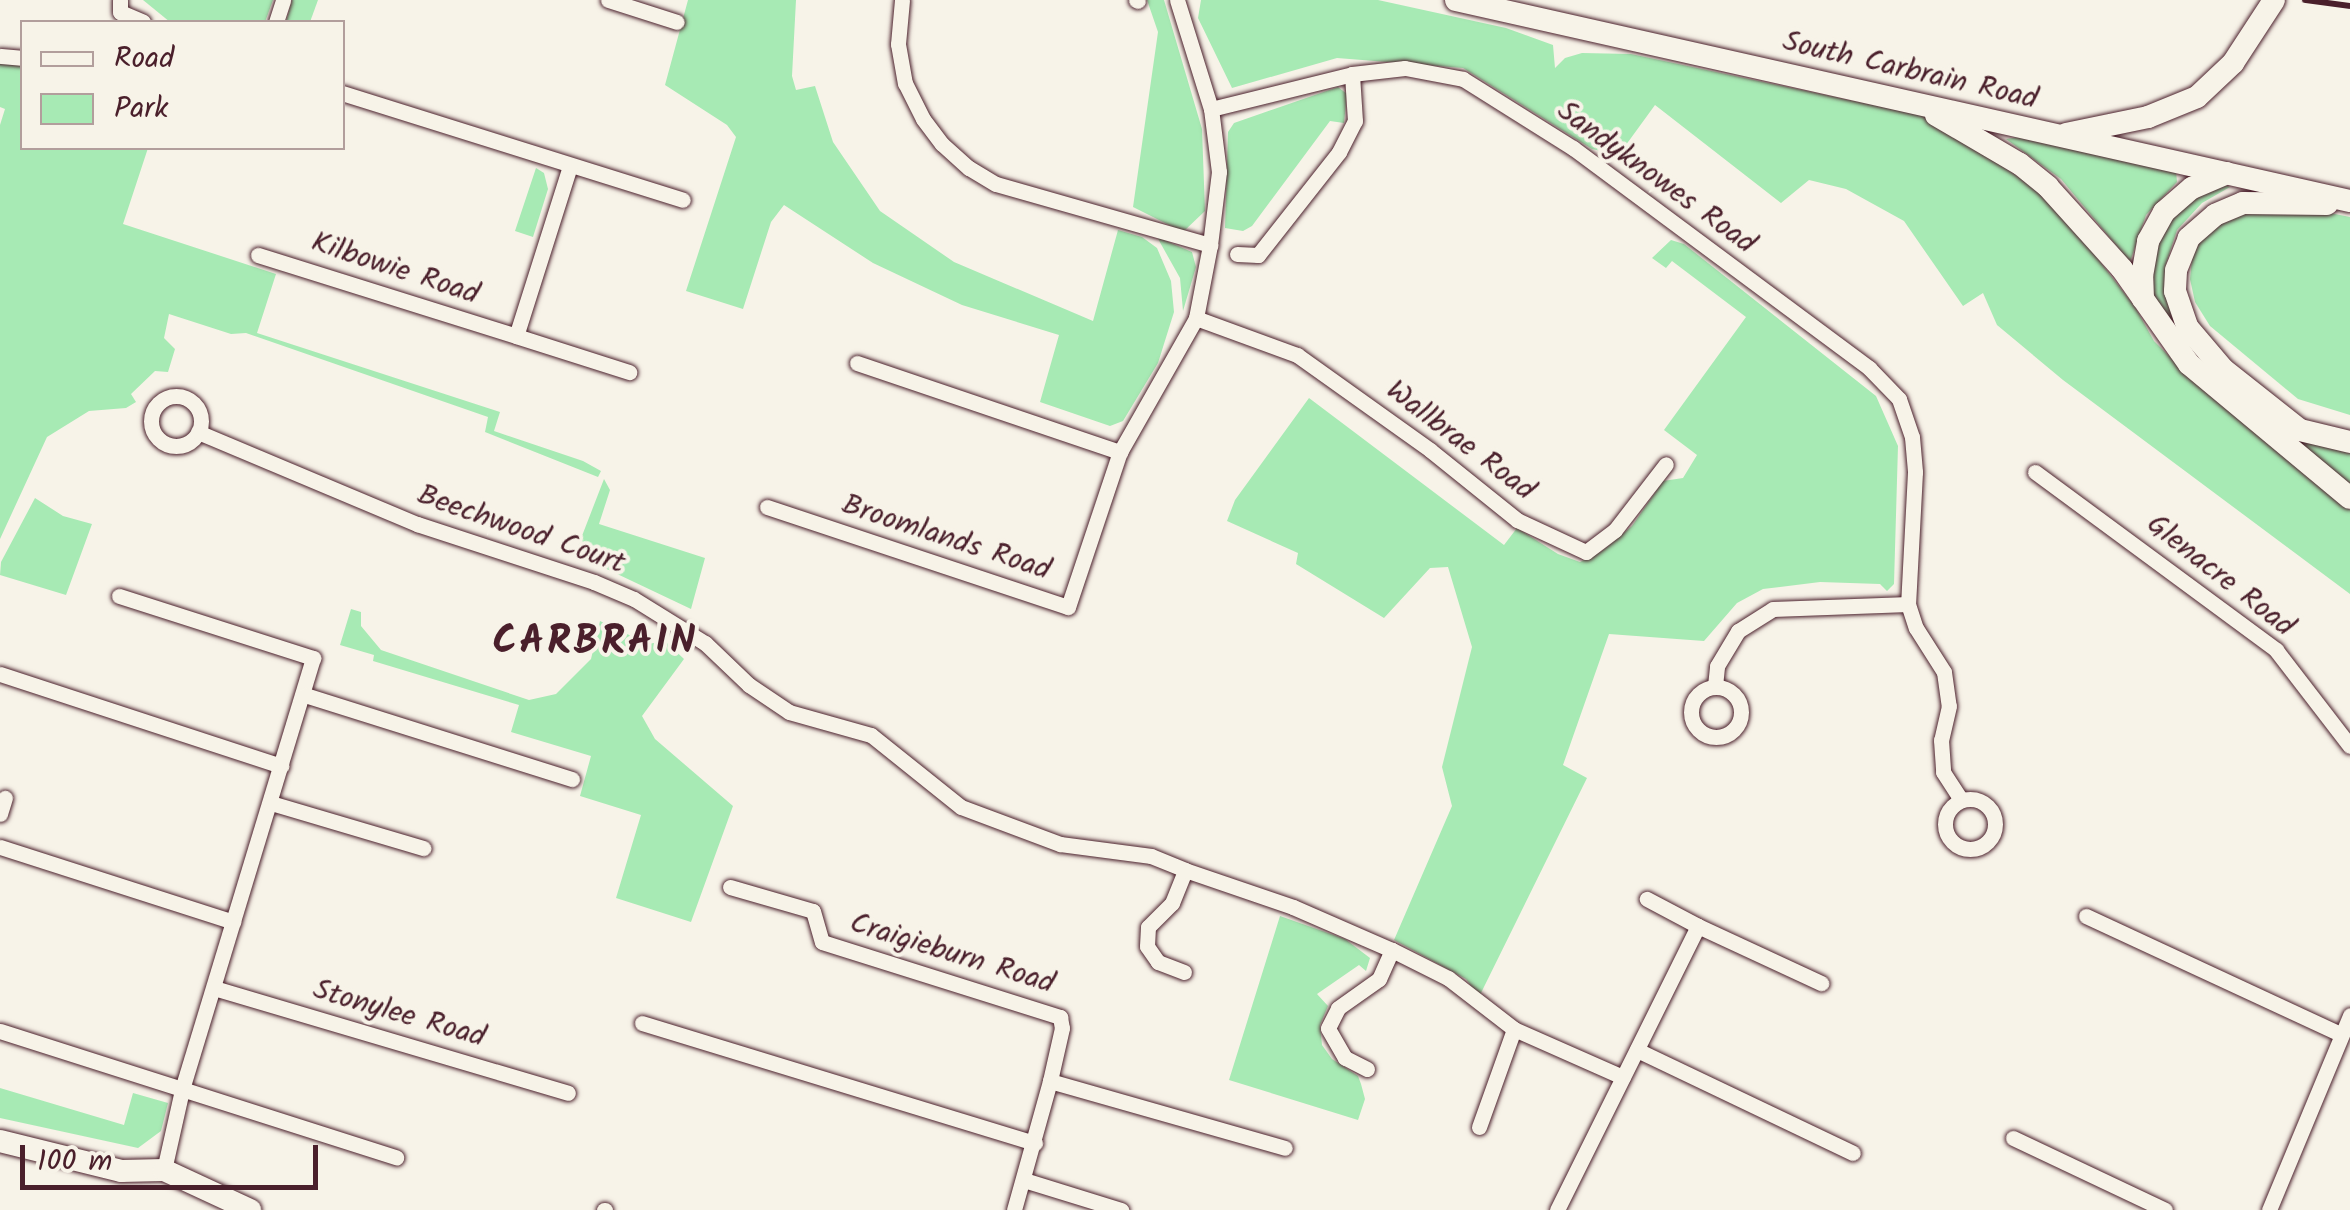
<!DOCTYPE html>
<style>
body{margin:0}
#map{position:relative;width:2350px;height:1210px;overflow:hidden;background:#f7f3e8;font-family:Kalam,sans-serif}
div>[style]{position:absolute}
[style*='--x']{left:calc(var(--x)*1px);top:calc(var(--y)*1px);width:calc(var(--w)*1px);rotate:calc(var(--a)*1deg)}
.green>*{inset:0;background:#a7eab4}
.roads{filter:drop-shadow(0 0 2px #4a1f2b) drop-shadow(0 0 2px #4a1f2b)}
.street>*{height:15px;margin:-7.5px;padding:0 7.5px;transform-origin:7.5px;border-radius:7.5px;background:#f7f3e8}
.street>.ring{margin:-7.5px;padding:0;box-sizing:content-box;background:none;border:15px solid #f7f3e8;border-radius:50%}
.secondary>*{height:22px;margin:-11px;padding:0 11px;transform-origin:11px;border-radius:11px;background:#f7f3e8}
.rail>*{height:6px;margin:-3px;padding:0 3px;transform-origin:3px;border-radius:3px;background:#4a1f2b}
span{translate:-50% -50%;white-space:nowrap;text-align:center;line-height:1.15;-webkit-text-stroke:8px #f7f3e8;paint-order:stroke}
.street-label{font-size:30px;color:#4a1f2b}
.district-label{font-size:40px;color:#4a1f2b;font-weight:700;letter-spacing:2.5px}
.legend{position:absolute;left:20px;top:20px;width:325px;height:130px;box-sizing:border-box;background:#f7f3e8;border:2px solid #b29e9c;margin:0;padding:12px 18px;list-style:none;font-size:30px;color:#4a1f2b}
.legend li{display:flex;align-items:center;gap:20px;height:50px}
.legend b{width:50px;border:2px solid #b29e9c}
.scale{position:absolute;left:20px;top:1145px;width:298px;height:45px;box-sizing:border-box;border:5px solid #4a1f2b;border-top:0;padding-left:12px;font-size:30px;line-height:35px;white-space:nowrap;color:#4a1f2b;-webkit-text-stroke:8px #f7f3e8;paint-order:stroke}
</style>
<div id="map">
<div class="green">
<i style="clip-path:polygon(143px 0,273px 0,265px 22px,170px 22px)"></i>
<i style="clip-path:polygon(292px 0,318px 0,310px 22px,286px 22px)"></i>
<i style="clip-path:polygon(688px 0,796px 0,792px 76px,796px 90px,815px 86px,833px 142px,880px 211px,954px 262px,1093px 321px,1118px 230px,1142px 237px,1157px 248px,1171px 281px,1174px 312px,1158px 363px,1123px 421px,1110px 426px,1040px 402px,1059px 335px,962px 305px,873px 263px,784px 205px,771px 222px,743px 309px,686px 291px,736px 137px,727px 125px,665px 85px)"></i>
<i style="clip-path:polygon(1147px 0,1164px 0,1202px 129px,1205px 211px,1183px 232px,1133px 207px,1158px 32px)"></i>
<i style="clip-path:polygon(1201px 0,1378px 0,1506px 28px,1553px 45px,1555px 68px,1565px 58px,1582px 53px,1631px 54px,1925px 116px,2034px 187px,2074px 228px,2135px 307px,2154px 341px,2198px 385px,2350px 510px,2350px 594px,2063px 380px,1997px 325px,1983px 293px,1963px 306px,1904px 221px,1846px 189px,1809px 180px,1781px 203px,1655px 105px,1623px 149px,1631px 158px,1592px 149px,1463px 68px,1337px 58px,1232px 88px,1198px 18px)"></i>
<i style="clip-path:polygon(0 64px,22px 64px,22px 148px,148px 148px,123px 224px,276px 274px,257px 333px,500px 412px,494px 431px,583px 461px,601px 471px,598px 477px,485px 432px,488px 417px,246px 333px,231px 334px,169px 314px,164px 338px,175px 349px,168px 372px,155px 371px,131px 394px,136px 402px,126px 408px,89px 411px,47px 437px,0 539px,0 125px,5px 109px,0 107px)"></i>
<i style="clip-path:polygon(1338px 87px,1347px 94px,1344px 123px,1330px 121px,1252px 226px,1243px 231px,1225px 228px,1228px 132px,1234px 123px)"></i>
<i style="clip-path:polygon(2019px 137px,2176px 171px,2177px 182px,2146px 215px,2130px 262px,2061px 179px,2006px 139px)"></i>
<i style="clip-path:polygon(536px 168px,544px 173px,548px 189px,533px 237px,515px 231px)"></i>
<i style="clip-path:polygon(2212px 180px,2230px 187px,2202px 203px,2177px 230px,2165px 267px,2169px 305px,2284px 422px,2350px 440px,2350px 485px,2200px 360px,2164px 315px,2148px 283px,2160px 224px)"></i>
<i style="clip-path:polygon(2300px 207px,2350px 217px,2350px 415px,2298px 399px,2210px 326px,2195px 302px,2190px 279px,2192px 258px,2201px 238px,2224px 216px)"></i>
<i style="clip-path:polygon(1157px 237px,1192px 252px,1196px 267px,1183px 311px,1180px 278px)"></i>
<i style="clip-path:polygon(1671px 240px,1684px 244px,1876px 396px,1898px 446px,1894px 584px,1887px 591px,1880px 584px,1820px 582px,1763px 589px,1737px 603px,1704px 641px,1609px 634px,1563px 765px,1587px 778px,1479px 997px,1466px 979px,1394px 940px,1452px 806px,1442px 767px,1472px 647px,1448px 567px,1430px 568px,1384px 618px,1296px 564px,1298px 553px,1227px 521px,1235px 500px,1309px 398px,1504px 545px,1517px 528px,1558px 554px,1580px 562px,1602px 551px,1632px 526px,1663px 481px,1683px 478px,1697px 455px,1664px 430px,1746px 317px,1672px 261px,1666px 268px,1652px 258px)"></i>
<i style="clip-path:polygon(604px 479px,610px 490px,599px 524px,705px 558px,691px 609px,575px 554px)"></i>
<i style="clip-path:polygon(35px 498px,63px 516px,92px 524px,66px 595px,0 575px,1px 562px)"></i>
<i style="clip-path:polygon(351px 609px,361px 612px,361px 626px,381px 650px,529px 700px,556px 694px,591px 659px,600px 621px,648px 644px,665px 641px,684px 659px,642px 716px,655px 739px,733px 806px,691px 922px,616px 898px,641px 815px,580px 796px,591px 756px,511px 732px,519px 705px,373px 661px,374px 655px,340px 645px)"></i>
<i style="clip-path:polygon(1280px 916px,1345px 939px,1370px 958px,1366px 971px,1359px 965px,1317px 994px,1328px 1006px,1320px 1025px,1322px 1045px,1332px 1059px,1358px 1076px,1361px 1084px,1365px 1099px,1358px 1120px,1229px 1080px)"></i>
<i style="clip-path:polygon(0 1088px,124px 1125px,133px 1093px,168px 1103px,161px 1131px,138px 1148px,0 1118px)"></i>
</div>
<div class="roads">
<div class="street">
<i style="--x:120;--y:0;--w:12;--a:90"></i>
<i style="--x:120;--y:12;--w:25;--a:23"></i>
<i style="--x:608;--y:0;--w:72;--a:17.7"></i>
<i style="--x:902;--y:0;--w:44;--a:95.2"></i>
<i style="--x:898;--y:44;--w:40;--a:80"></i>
<i style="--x:905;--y:83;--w:40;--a:63.4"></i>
<i style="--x:923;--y:119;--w:31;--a:53"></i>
<i style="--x:942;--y:144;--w:36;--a:42"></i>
<i style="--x:969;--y:168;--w:31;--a:31"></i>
<i style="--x:996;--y:184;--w:223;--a:15.9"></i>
<i style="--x:1136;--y:0;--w:2;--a:27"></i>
<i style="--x:276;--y:22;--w:23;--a:-72"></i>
<i style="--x:0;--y:56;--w:22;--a:5"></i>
<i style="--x:342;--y:93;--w:357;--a:17.4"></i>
<i style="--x:1211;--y:109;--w:145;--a:-13.9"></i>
<i style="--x:1352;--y:74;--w:53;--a:-6.5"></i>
<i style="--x:1405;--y:68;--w:59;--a:10.7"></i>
<i style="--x:1463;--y:79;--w:130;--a:32.1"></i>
<i style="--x:1573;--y:148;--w:369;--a:36.6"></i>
<i style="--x:1869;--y:368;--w:43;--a:45.9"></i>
<i style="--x:1899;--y:399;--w:40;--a:71.1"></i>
<i style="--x:1912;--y:437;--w:35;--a:85"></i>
<i style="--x:1915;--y:472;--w:132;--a:93"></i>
<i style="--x:1908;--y:604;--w:25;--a:72"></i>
<i style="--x:1916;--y:628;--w:52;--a:57.5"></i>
<i style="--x:1944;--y:672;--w:34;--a:82"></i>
<i style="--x:1949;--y:706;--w:35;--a:103"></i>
<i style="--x:1941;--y:740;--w:32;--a:86"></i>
<i style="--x:1943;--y:772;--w:33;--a:57"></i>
<i style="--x:570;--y:166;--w:178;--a:107.6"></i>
<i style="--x:516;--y:336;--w:119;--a:17.7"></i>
<i style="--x:1237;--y:254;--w:21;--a:3"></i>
<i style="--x:1258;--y:255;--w:131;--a:-51.8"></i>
<i style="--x:1339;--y:152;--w:35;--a:-63"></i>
<i style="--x:1355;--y:121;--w:47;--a:-93.7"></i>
<i style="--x:258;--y:255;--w:270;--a:17.4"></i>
<i style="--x:1196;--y:318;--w:108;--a:20.1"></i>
<i style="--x:1297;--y:355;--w:163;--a:35.5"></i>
<i style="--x:1430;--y:450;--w:112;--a:38.8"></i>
<i style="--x:1517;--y:520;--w:76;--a:24.9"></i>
<i style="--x:1586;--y:552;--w:36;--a:-37"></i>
<i style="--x:1615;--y:530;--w:83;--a:-52.3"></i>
<i style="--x:857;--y:363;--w:278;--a:18.7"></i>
<i class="ring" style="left:151px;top:396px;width:35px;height:35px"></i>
<i style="--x:198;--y:432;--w:238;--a:22.8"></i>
<i style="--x:417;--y:524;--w:186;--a:18.1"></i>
<i style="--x:594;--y:582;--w:43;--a:23"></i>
<i style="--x:634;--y:599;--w:84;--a:31.8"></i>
<i style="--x:705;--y:643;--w:61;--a:43.7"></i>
<i style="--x:749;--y:685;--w:48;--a:34"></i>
<i style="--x:789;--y:712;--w:85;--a:15.7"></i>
<i style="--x:871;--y:735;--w:115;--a:38.7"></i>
<i style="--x:961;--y:807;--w:106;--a:20.5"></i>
<i style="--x:1060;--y:844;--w:92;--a:7.5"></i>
<i style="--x:1151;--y:856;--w:37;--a:22"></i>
<i style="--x:2035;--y:472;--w:300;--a:36.4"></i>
<i style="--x:2276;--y:650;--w:121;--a:52.4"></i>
<i style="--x:767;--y:507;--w:317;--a:18.4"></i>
<i style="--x:1068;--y:607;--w:163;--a:-71.5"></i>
<i style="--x:1120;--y:452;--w:154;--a:-60.4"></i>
<i style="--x:1196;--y:318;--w:74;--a:-79.1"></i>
<i style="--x:1210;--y:245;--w:74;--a:-83"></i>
<i style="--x:1219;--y:172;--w:64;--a:-97.2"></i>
<i style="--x:1211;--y:109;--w:114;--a:-107.3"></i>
<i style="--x:119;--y:596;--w:204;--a:17.7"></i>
<i style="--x:313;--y:658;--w:451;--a:106.9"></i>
<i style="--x:182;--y:1090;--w:82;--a:102.7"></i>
<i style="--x:0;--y:674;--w:296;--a:18.1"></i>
<i style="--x:1715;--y:686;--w:20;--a:-84"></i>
<i style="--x:1717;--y:666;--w:41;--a:-59"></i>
<i style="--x:1738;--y:631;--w:41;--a:-32.2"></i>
<i style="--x:1773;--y:609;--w:135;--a:-2.1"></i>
<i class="ring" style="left:1691px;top:687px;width:35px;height:35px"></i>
<i style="--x:305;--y:695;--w:280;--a:17.5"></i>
<i class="ring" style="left:1945px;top:799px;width:35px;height:35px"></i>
<i style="--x:271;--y:803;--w:159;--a:16.5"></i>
<i style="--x:0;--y:814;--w:17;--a:-73"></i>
<i style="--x:0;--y:847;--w:245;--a:17.8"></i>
<i style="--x:730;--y:887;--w:86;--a:16.1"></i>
<i style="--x:813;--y:911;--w:32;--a:74"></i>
<i style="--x:822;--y:942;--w:250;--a:17.5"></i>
<i style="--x:1060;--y:1017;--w:11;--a:80"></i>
<i style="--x:1062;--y:1028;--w:54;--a:102.8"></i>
<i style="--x:1050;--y:1081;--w:134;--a:105.6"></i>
<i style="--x:2086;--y:916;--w:280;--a:24.9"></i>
<i style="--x:1698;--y:926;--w:136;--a:24.9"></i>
<i style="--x:1184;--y:972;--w:28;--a:-159"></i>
<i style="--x:1158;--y:962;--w:19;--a:-125"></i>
<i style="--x:1147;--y:946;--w:19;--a:-87"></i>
<i style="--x:1148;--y:927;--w:34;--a:-45"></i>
<i style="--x:1172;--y:903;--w:35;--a:-68"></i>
<i style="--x:1185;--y:870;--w:114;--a:18.9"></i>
<i style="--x:1293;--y:907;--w:108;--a:23.5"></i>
<i style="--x:1392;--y:950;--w:63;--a:26.6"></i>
<i style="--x:1448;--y:978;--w:83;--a:37.7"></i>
<i style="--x:1514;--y:1029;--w:119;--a:23.8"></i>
<i style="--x:214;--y:988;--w:369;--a:16.5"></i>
<i style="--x:642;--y:1023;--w:411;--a:17"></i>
<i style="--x:0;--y:1031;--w:416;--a:17.7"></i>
<i style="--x:1637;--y:1050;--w:239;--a:25.5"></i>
<i style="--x:1367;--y:1069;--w:25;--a:-153"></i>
<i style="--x:1345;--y:1058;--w:34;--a:-120"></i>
<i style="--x:1328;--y:1028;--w:22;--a:-63"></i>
<i style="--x:1338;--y:1008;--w:50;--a:-35.3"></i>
<i style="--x:1379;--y:979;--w:32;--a:-66"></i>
<i style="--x:1050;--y:1081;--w:244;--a:15.9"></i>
<i style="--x:1479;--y:1127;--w:104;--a:-70.3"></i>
<i style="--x:2013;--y:1138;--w:168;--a:25.3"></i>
<i style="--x:1024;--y:1180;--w:102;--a:17.2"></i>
<i style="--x:604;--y:1210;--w:1;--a:0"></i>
<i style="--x:1557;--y:1210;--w:317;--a:-63.6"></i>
<i style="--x:1698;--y:926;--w:58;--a:-152.1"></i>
<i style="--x:2269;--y:1210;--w:211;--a:-67.4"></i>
</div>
<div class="secondary">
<i style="--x:1456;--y:0;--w:916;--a:12.67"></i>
<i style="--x:1936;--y:115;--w:97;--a:30.3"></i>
<i style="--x:2020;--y:164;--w:36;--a:39"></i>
<i style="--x:2048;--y:187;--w:110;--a:47.9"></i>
<i style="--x:2122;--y:269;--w:116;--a:54.8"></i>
<i style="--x:2189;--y:364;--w:209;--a:39.8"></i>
<i style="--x:2066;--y:134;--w:84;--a:-11.7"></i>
<i style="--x:2148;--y:117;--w:53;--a:-22.2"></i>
<i style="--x:2197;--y:97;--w:50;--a:-43.4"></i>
<i style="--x:2233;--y:63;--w:75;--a:-56.9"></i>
<i style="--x:2327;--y:204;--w:84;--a:-179.3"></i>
<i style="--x:2243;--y:203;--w:30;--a:157"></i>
<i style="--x:2215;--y:215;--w:35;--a:139"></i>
<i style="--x:2189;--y:238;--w:35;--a:112"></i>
<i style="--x:2176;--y:271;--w:20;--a:93"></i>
<i style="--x:2175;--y:291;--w:39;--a:71"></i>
<i style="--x:2188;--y:328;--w:54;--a:49.5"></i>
<i style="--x:2223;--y:369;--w:98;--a:38.4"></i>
<i style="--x:2300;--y:430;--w:51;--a:13.5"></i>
<i style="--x:2143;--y:299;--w:23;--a:-92"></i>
<i style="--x:2142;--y:276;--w:36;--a:-80"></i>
<i style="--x:2148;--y:241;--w:33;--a:-61"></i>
<i style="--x:2164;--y:212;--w:37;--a:-41"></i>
<i style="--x:2192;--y:188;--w:38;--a:-23"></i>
<i style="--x:0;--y:1141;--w:125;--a:13.9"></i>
<i style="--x:121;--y:1171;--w:43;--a:-1.3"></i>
<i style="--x:164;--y:1170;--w:95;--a:24.9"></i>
</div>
</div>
<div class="rail">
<i style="--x:2305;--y:0;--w:45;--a:7.6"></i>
</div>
<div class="street-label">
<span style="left:1910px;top:71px;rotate:13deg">South Carbrain Road</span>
<span style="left:1656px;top:178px;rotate:36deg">Sandyknowes Road</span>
<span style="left:395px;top:269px;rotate:18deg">Kilbowie Road</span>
<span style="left:1460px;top:441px;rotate:37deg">Wallbrae Road</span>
<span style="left:521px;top:530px;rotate:19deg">Beechwood Court</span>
<span style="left:946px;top:538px;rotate:18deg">Broomlands Road</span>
<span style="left:2220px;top:576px;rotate:38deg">Glenacre Road</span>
<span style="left:952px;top:954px;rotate:17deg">Craigieburn Road</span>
<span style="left:399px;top:1014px;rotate:16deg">Stonylee Road</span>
</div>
<div class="district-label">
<span style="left:595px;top:642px">CARBRAIN</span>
</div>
<ul class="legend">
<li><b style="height:12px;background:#f7f3e8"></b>Road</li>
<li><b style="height:28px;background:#a7eab4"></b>Park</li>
</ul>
<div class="scale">100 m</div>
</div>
